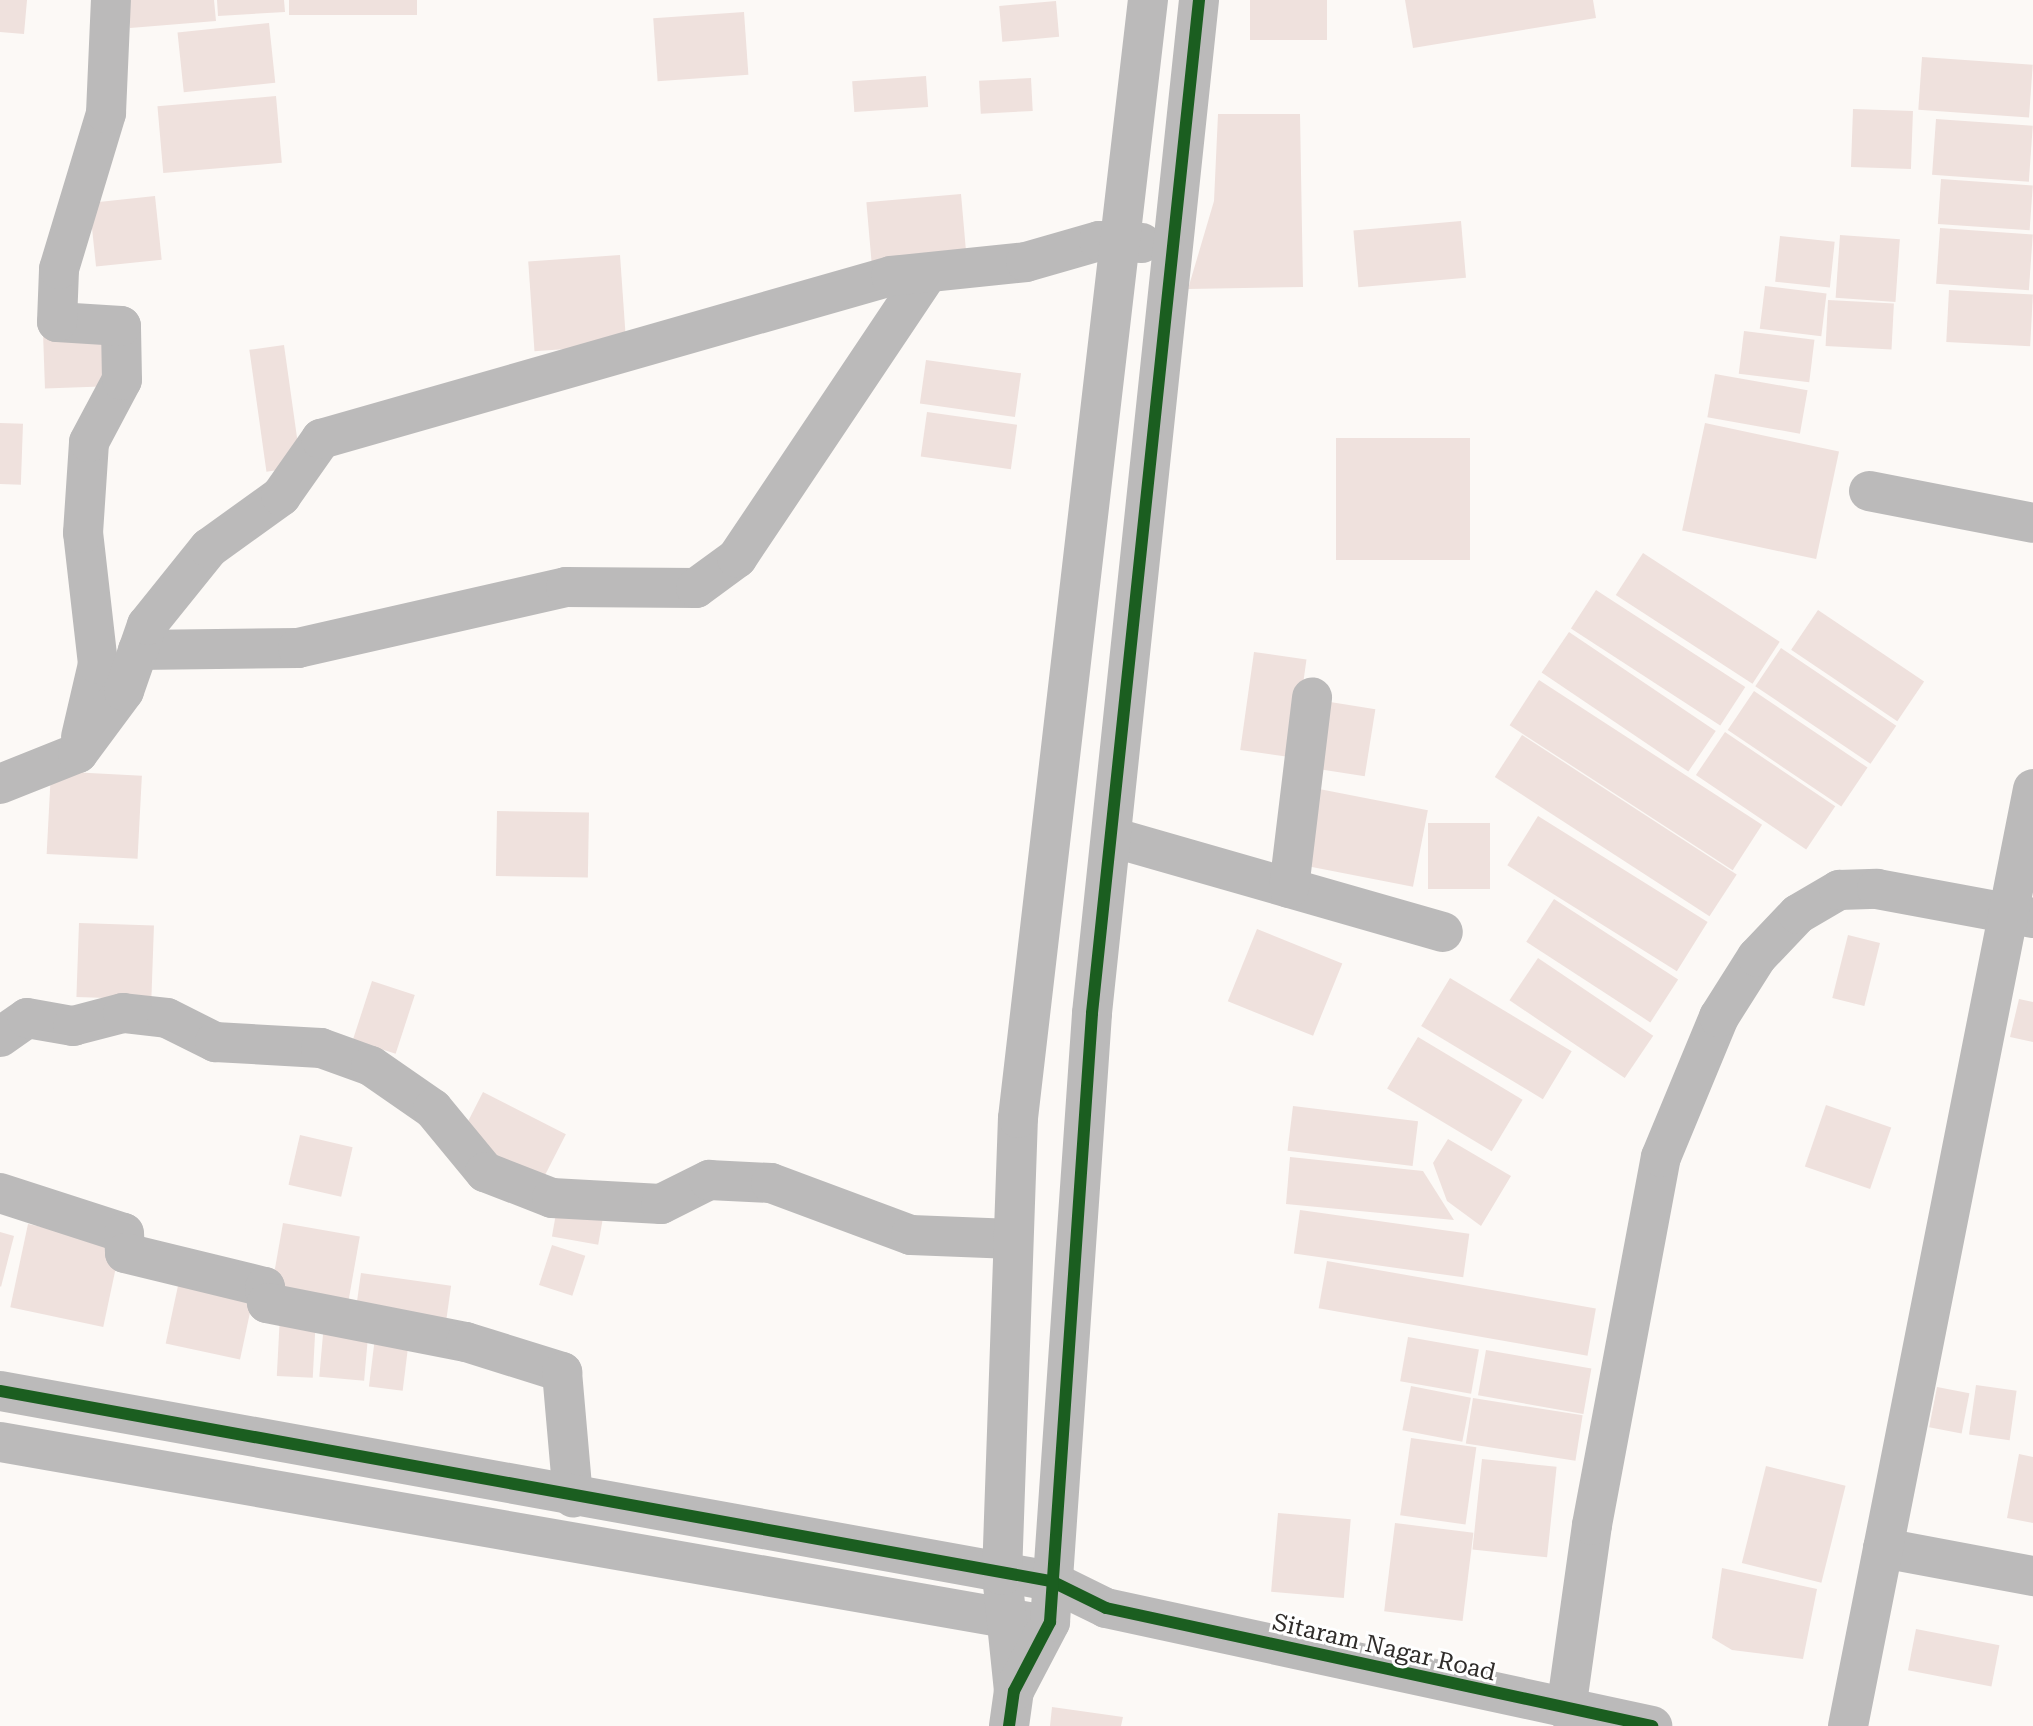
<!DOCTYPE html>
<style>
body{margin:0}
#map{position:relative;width:2033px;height:1726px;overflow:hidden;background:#fcf9f6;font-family:"Roboto Serif",serif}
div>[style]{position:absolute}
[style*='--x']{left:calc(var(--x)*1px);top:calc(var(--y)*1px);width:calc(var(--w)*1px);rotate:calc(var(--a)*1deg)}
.building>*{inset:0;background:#efe1dd;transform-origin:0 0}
.minor>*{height:40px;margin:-20px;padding:0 20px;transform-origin:20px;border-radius:20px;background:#bbbaba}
.cycleway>*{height:12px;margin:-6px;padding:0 6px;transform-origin:6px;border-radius:6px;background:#1b5e20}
span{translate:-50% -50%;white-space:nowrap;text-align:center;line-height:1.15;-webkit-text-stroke:6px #fff;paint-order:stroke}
.street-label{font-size:24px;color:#2f2c2a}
</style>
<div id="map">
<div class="building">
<i style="clip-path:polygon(0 0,27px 0,24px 34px,0 32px)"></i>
<i style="clip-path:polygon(128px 0,214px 0,216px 21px,130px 28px)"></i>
<i style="clip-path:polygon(217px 0,284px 0,285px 12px,218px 16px)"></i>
<i style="left:289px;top:0;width:128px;height:15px"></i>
<i style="left:1250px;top:0;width:77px;height:40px"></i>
<i style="clip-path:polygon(1405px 0,1593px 0,1596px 18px,1413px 48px)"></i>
<i style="left:1056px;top:1px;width:36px;height:57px;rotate:85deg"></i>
<i style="left:744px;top:12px;width:63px;height:91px;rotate:86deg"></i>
<i style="left:269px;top:23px;width:60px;height:92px;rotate:84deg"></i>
<i style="left:1922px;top:57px;width:111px;height:53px;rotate:4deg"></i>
<i style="left:926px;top:76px;width:31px;height:74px;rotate:86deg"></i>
<i style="left:1031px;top:78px;width:33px;height:52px;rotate:87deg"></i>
<i style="left:276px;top:96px;width:67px;height:119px;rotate:85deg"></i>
<i style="left:1853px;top:109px;width:60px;height:58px;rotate:2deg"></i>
<i style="clip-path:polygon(1218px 114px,1300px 114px,1303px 287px,1188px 289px,1214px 201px)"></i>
<i style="left:1936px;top:119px;width:97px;height:56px;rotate:4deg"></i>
<i style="left:1941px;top:179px;width:92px;height:45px;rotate:4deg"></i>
<i style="left:961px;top:194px;width:61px;height:95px;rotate:85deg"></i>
<i style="left:155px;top:196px;width:64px;height:66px;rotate:84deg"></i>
<i style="left:1461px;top:221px;width:57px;height:108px;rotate:85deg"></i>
<i style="left:1940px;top:228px;width:93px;height:56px;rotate:4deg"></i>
<i style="left:1840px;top:235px;width:60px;height:63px;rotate:4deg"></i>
<i style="left:1780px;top:236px;width:55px;height:46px;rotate:6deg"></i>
<i style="left:620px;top:255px;width:90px;height:92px;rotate:86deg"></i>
<i style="left:1765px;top:286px;width:62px;height:43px;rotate:7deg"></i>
<i style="left:1949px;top:290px;width:84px;height:52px;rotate:3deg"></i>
<i style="left:1828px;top:300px;width:66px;height:46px;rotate:3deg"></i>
<i style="left:113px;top:331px;width:55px;height:70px;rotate:88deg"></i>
<i style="left:1744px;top:331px;width:71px;height:43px;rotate:7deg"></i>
<i style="left:284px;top:345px;width:123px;height:35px;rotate:82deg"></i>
<i style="left:926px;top:360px;width:96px;height:44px;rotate:8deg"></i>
<i style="left:1715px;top:374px;width:94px;height:44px;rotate:10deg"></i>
<i style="left:927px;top:412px;width:91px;height:45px;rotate:8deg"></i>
<i style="left:0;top:423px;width:23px;height:61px;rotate:2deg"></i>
<i style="left:1705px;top:423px;width:137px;height:110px;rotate:12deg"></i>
<i style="left:1470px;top:438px;width:122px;height:134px;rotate:90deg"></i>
<i style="left:1643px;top:553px;width:163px;height:50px;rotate:33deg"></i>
<i style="left:1596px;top:590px;width:178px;height:46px;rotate:33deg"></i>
<i style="left:1818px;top:610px;width:128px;height:48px;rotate:34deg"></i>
<i style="left:1569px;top:632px;width:177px;height:49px;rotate:34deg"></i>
<i style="left:1781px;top:648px;width:139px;height:46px;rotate:34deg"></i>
<i style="left:1254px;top:652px;width:53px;height:99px;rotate:8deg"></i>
<i style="left:1539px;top:680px;width:266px;height:54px;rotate:33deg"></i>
<i style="left:1754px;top:691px;width:137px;height:47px;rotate:34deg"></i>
<i style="left:1324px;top:701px;width:52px;height:68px;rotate:9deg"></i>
<i style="left:1725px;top:732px;width:133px;height:52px;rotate:34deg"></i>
<i style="left:1522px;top:735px;width:256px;height:50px;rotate:33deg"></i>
<i style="left:51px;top:771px;width:91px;height:83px;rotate:3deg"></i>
<i style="left:1314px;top:788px;width:116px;height:78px;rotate:11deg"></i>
<i style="left:497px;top:811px;width:92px;height:65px;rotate:1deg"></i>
<i style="left:1538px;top:816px;width:200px;height:58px;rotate:32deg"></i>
<i style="left:1428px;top:823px;width:62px;height:66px"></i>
<i style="left:1554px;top:899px;width:148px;height:51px;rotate:33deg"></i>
<i style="left:79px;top:923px;width:75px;height:74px;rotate:2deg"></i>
<i style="left:1257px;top:929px;width:92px;height:78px;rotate:22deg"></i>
<i style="left:1848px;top:935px;width:33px;height:65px;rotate:14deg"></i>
<i style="left:1538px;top:958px;width:139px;height:51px;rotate:34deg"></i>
<i style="left:1450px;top:978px;width:142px;height:56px;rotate:31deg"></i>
<i style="left:372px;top:981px;width:45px;height:62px;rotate:18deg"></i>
<i style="clip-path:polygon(2019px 999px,2033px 1002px,2033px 1042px,2010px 1037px)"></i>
<i style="left:1418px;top:1037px;width:122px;height:60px;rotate:31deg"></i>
<i style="left:483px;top:1092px;width:93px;height:52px;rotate:27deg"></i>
<i style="left:1826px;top:1105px;width:69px;height:65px;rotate:19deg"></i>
<i style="left:1293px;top:1106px;width:126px;height:45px;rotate:7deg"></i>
<i style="left:300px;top:1135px;width:54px;height:51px;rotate:13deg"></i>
<i style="clip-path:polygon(1448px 1139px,1511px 1176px,1481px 1226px,1447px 1201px,1433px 1163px)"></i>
<i style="clip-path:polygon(1290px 1157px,1423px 1171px,1454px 1220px,1286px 1204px)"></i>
<i style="left:558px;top:1202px;width:47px;height:35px;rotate:10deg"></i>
<i style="left:1300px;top:1210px;width:171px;height:44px;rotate:8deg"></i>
<i style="left:283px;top:1223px;width:78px;height:74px;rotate:10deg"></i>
<i style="left:28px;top:1224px;width:95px;height:85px;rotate:12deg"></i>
<i style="clip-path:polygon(0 1232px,14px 1236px,1px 1287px,0 1286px)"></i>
<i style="left:552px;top:1245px;width:35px;height:42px;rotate:18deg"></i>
<i style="left:1327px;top:1261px;width:273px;height:48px;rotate:10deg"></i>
<i style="left:361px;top:1273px;width:91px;height:48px;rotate:8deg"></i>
<i style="left:179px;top:1281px;width:76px;height:64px;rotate:12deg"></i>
<i style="left:280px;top:1315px;width:36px;height:61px;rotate:3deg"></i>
<i style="left:324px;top:1323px;width:45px;height:54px;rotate:5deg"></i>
<i style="left:376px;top:1329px;width:34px;height:58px;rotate:7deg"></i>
<i style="left:1408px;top:1337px;width:72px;height:45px;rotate:10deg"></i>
<i style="left:1486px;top:1350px;width:107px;height:46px;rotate:10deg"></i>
<i style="left:1976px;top:1385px;width:41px;height:50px;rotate:8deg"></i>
<i style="left:1411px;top:1386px;width:61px;height:45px;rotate:11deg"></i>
<i style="left:1937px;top:1387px;width:33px;height:41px;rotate:11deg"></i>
<i style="left:1473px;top:1398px;width:111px;height:46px;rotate:9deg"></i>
<i style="left:1411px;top:1438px;width:66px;height:78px;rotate:8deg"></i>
<i style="clip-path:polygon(2019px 1454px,2033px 1457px,2033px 1523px,2007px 1518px)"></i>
<i style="left:1482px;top:1459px;width:75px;height:91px;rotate:6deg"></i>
<i style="left:1766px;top:1466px;width:82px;height:100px;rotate:14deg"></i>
<i style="left:1278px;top:1513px;width:73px;height:79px;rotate:5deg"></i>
<i style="left:1395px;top:1523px;width:79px;height:89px;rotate:7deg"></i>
<i style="clip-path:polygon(1722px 1568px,1817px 1589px,1803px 1659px,1732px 1650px,1712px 1638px)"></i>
<i style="left:1916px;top:1629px;width:85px;height:42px;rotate:11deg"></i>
<i style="clip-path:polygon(1052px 1707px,1123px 1717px,1121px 1726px,1050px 1726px)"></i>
</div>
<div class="minor">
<i style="--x:1869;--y:491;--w:167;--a:11"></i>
<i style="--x:138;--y:650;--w:160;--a:-0.7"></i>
<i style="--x:298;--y:648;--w:275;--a:-12.8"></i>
<i style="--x:566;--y:587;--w:130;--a:0.4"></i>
<i style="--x:696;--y:588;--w:51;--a:-36.2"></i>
<i style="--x:737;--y:558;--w:338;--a:-56.2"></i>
<i style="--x:81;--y:737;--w:75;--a:-76.9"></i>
<i style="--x:98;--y:664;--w:132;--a:-96.5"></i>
<i style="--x:83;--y:533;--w:91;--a:-86.2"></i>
<i style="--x:89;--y:442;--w:70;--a:-62"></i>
<i style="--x:122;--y:380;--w:54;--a:-91.1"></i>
<i style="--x:121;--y:326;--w:64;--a:-176.4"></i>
<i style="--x:57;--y:322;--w:53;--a:-87.8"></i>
<i style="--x:59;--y:269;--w:163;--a:-73.2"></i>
<i style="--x:106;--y:113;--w:113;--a:-87.5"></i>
<i style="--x:0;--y:784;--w:84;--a:-21.7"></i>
<i style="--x:78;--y:753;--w:77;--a:-53.4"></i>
<i style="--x:124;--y:691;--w:70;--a:-70.8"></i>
<i style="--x:147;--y:625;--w:99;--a:-51.2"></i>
<i style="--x:209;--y:548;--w:89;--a:-35.8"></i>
<i style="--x:281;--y:496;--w:70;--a:-54.9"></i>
<i style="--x:321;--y:439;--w:593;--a:-15.96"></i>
<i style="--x:891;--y:276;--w:136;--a:-5.9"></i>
<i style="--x:1026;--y:262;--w:76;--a:-16"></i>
<i style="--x:1099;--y:241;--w:43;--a:2.7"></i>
<i style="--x:1115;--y:838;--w:341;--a:16"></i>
<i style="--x:1289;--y:888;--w:192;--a:-83.1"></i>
<i style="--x:0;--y:1037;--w:33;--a:-35"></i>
<i style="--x:27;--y:1018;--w:47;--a:9.9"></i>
<i style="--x:73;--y:1026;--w:52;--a:-14.6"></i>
<i style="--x:123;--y:1013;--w:44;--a:6.5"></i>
<i style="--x:167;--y:1018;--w:54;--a:26.6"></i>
<i style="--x:215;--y:1042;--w:106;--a:3.2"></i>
<i style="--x:321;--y:1048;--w:53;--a:19.8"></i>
<i style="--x:371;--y:1066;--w:75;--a:34.7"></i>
<i style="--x:433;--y:1109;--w:82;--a:50.5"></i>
<i style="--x:485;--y:1172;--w:72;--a:21.2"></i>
<i style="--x:552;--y:1198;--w:109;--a:3.2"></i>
<i style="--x:661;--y:1204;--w:54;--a:-26.6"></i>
<i style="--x:709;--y:1180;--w:62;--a:2.8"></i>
<i style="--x:771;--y:1183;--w:149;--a:20.4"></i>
<i style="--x:911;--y:1235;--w:102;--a:2.2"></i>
<i style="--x:0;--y:1193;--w:130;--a:17.9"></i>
<i style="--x:124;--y:1233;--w:20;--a:87"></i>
<i style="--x:125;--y:1253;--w:144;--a:13.7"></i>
<i style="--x:265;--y:1287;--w:16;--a:83"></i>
<i style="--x:267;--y:1303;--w:203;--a:11.1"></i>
<i style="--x:466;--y:1342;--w:101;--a:17.4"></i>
<i style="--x:562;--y:1372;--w:126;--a:85"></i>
<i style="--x:0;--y:1391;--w:1068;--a:10.25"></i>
<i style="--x:1051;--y:1581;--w:61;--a:26.1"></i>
<i style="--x:1106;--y:1608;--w:559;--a:12.2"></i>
<i style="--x:0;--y:1442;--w:1044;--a:9.93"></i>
<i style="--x:1883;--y:1548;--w:153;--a:10.6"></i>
<i style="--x:1014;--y:1691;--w:117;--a:-95.9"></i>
<i style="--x:1002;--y:1575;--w:457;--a:-88"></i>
<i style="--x:1018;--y:1118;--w:1126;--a:-83.37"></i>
<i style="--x:1566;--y:1710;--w:187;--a:-82"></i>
<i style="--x:1592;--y:1525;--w:374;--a:-79.4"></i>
<i style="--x:1661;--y:1157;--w:152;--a:-67.5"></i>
<i style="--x:1719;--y:1017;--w:71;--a:-57.7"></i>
<i style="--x:1757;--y:957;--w:59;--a:-46.4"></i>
<i style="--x:1798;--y:914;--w:48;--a:-30.3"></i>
<i style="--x:1839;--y:890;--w:38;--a:-2"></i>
<i style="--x:1877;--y:889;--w:159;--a:10.5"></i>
<i style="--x:1009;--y:1726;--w:35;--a:-82"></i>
<i style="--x:1014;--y:1691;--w:78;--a:-62.4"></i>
<i style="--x:1050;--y:1622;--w:610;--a:-86.05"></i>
<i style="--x:1092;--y:1013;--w:1019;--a:-83.97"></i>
<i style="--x:1848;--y:1726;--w:955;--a:-78.83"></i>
</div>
<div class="cycleway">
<i style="--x:0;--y:1391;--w:1068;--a:10.25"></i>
<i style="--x:1051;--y:1581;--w:61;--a:26.1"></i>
<i style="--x:1106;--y:1608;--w:559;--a:12.2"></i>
<i style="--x:1009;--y:1726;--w:35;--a:-82"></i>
<i style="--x:1014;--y:1691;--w:78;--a:-62.4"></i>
<i style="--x:1050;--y:1622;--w:610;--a:-86.05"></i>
<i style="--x:1092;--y:1013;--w:1019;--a:-83.97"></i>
</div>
<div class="street-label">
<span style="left:1384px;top:1648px;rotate:13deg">Sitaram Nagar Road</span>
</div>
</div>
